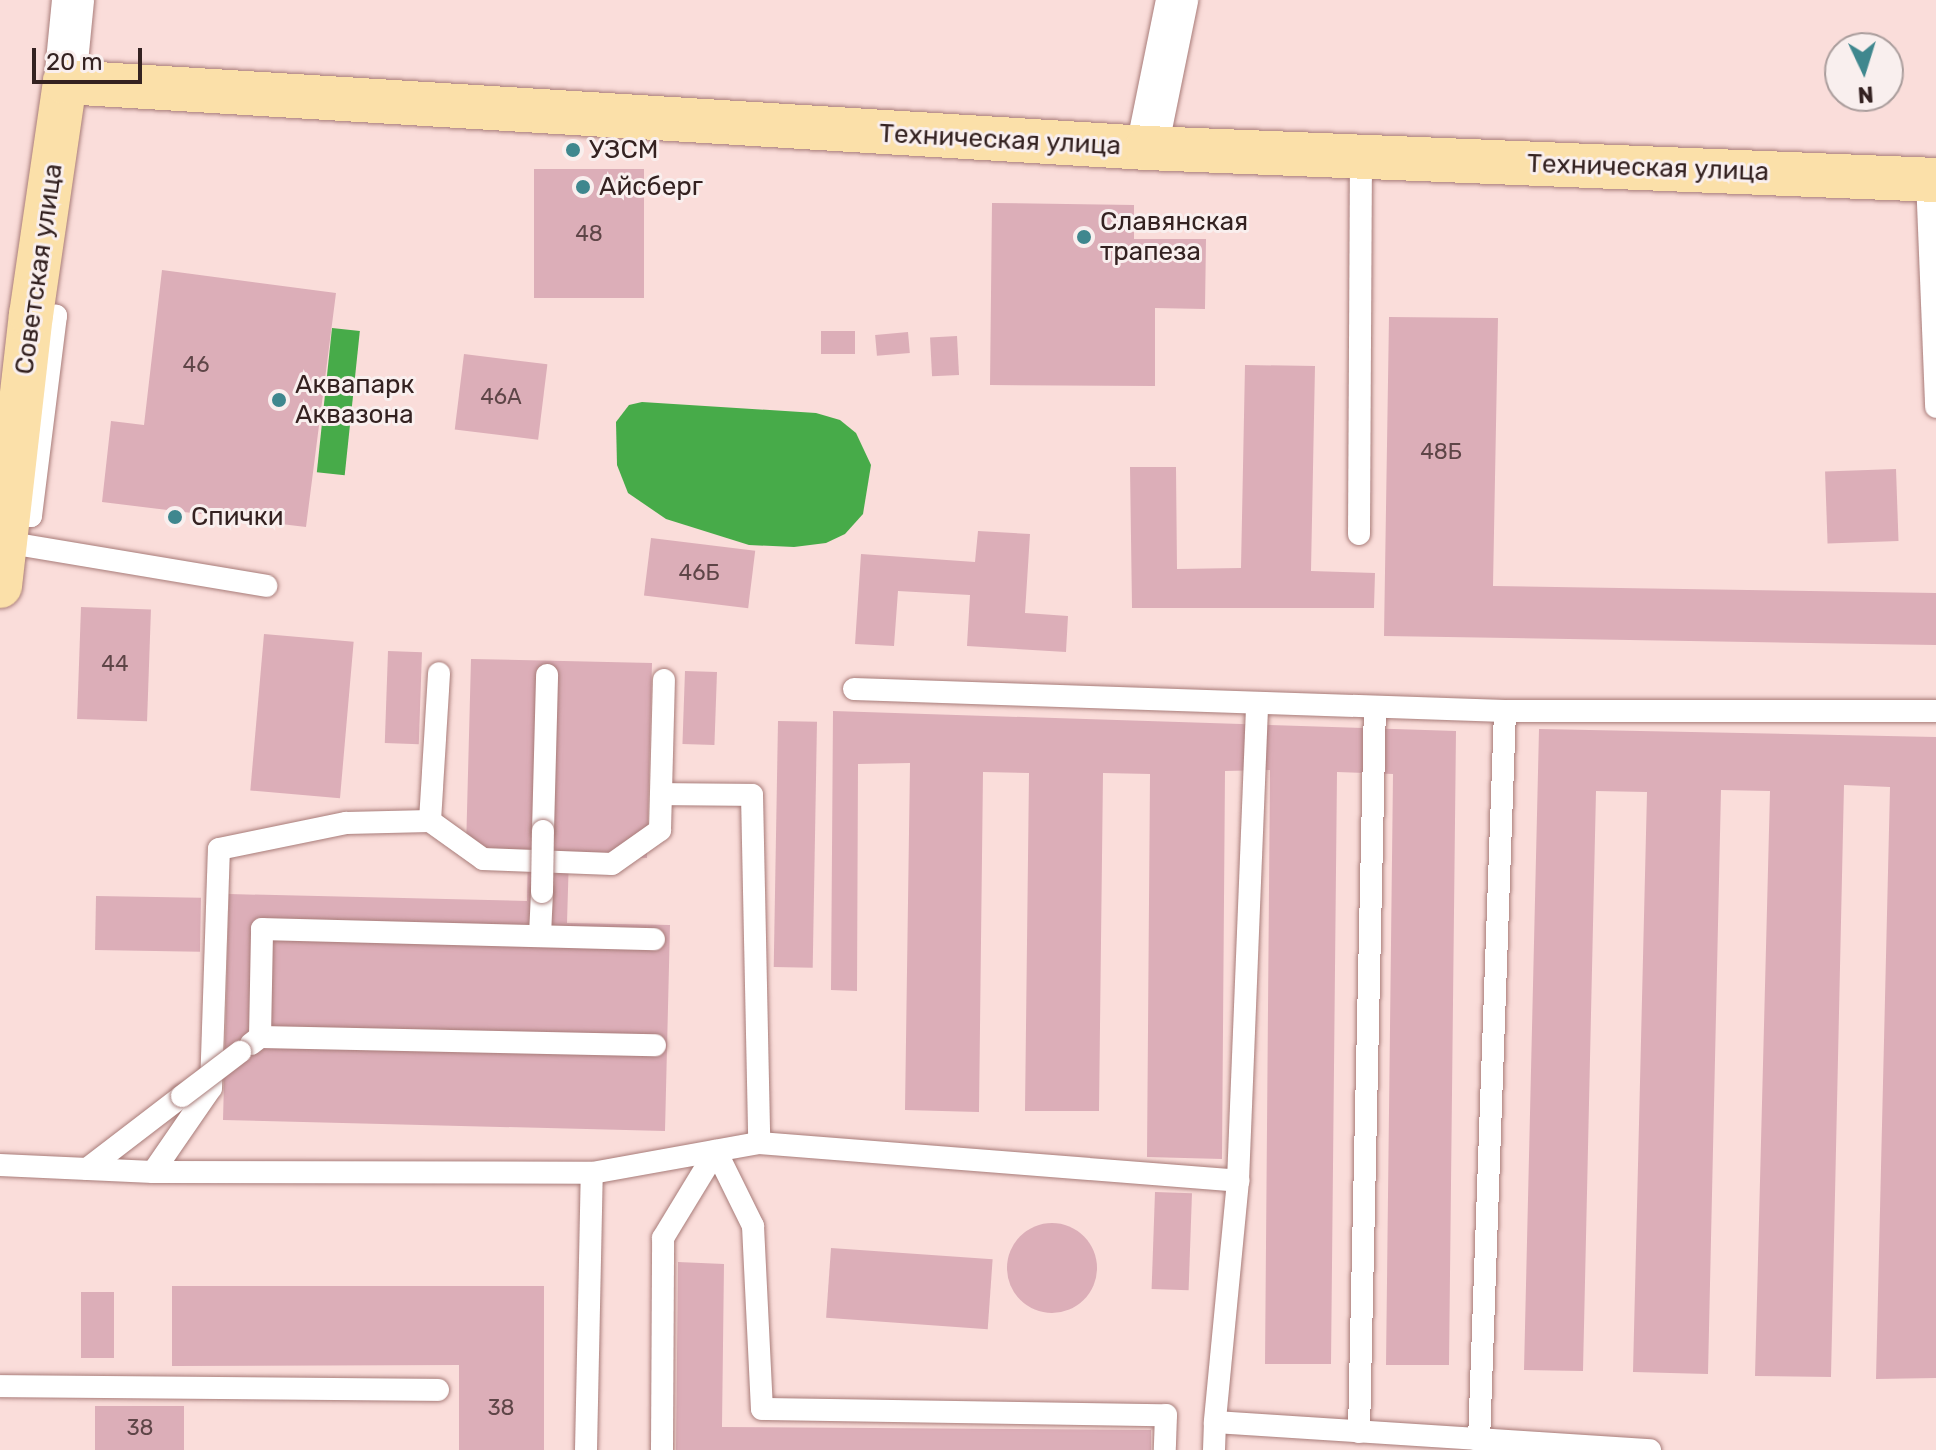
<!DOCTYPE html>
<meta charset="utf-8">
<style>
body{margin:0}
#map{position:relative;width:1936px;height:1450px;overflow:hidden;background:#faddda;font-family:Rubik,sans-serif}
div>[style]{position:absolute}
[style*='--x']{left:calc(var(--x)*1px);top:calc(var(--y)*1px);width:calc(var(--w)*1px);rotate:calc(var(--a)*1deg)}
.water>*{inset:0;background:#47ab49;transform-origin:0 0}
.building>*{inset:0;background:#dcaeb8;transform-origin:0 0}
.round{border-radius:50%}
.roads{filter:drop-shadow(0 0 2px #a87c79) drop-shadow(0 0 2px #a87c79)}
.service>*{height:22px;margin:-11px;padding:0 11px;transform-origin:11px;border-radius:11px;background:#fff}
.minor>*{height:42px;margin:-21px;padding:0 21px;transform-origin:21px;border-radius:21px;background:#fff}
.primary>*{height:44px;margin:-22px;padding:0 22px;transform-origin:22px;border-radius:22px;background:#fbe0a9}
.bridges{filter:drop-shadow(0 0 2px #a87c79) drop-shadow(0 0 2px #a87c79)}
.service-bridge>*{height:22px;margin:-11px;padding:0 11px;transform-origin:11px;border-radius:11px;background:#fff}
.dots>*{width:22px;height:22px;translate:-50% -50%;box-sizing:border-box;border:4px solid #f9efee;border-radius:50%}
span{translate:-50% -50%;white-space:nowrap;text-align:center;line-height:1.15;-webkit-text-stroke:6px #f9efee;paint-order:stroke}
.number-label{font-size:22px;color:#5e4547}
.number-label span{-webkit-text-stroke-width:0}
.street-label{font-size:26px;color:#342221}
.poi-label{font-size:26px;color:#342221}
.left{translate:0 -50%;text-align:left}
.north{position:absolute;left:1824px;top:32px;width:80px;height:80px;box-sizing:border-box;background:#f9efee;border:2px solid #aa9d9c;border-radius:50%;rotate:176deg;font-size:22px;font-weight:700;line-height:32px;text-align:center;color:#342221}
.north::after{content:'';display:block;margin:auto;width:28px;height:36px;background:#3f878e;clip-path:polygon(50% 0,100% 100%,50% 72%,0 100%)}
.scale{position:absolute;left:32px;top:48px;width:110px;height:36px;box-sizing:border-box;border:4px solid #342221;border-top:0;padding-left:10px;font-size:24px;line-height:28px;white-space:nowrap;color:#342221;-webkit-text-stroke:6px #f9efee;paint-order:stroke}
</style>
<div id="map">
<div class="water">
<i style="left:332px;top:328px;width:28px;height:145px;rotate:6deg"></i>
<i style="clip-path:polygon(642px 402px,816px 413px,840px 420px,856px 433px,871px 465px,863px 514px,845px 534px,826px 543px,794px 547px,749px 545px,666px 519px,628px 493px,617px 465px,616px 422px,629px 405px)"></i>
</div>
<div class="building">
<i style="left:644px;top:169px;width:129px;height:110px;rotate:90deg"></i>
<i style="clip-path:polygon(992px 203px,1134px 205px,1134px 239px,1206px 239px,1205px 309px,1155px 308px,1155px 386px,990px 385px)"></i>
<i style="clip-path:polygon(162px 270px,336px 293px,306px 527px,102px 502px,111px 421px,144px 425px)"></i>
<i style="clip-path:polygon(1389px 317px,1498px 318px,1493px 586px,1936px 593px,1936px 645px,1384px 636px)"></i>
<i style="left:821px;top:331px;width:34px;height:23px"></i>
<i style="left:908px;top:332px;width:21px;height:33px;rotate:85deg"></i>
<i style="left:957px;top:336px;width:39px;height:27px;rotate:87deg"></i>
<i style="left:464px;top:354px;width:84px;height:76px;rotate:7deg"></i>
<i style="clip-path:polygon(1245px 365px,1315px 366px,1311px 571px,1375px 573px,1374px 608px,1132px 608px,1130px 467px,1176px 467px,1177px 569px,1241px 568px)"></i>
<i style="left:1896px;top:469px;width:72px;height:71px;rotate:88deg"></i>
<i style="clip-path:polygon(978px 531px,1030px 534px,1025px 613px,1068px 616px,1066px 652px,967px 646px,970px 595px,898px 591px,894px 646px,855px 644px,861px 554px,975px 562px)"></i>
<i style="left:651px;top:538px;width:105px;height:58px;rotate:7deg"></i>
<i style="left:81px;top:607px;width:70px;height:112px;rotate:2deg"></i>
<i style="left:264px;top:634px;width:90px;height:157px;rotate:5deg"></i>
<i style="left:388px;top:651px;width:34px;height:92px;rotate:2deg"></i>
<i style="clip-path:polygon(471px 659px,652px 663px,647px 858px,569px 856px,567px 923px,670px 925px,665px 1131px,223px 1120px,229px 894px,527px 901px,528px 850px,466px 849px)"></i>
<i style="left:685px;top:671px;width:32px;height:73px;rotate:2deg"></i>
<i style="clip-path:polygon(833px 711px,1456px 731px,1449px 1365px,1386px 1365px,1393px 774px,1337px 772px,1331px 1364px,1265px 1364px,1270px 770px,1225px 771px,1222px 1159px,1147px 1157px,1150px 774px,1103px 773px,1099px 1111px,1025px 1111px,1029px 773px,983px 772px,979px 1112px,905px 1110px,910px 763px,858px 764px,857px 991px,831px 990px)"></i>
<i style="left:778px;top:721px;width:39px;height:246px;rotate:1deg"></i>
<i style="clip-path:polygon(1539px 729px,1936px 737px,1936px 1378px,1876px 1379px,1890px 787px,1844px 785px,1831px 1377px,1755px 1376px,1770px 791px,1721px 790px,1708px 1374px,1633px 1372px,1647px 792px,1596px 791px,1583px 1371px,1524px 1370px)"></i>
<i style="left:96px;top:896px;width:105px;height:54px;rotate:1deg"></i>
<i style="left:1155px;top:1192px;width:37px;height:97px;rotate:2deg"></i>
<i class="round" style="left:1007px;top:1223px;width:90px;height:90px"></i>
<i style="left:831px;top:1248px;width:162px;height:70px;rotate:4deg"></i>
<i style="clip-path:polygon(678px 1262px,724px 1264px,722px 1427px,1151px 1430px,1151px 1450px,676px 1450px)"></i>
<i style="clip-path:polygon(172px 1286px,544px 1286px,544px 1450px,459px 1450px,459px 1365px,172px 1366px)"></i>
<i style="left:81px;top:1292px;width:33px;height:66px"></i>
<i style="left:184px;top:1406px;width:44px;height:89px;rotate:90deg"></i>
</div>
<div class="roads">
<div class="service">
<i style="--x:1927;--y:179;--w:228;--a:87.7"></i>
<i style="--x:7;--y:514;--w:24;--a:5"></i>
<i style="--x:31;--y:516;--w:202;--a:-82.9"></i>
<i style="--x:56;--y:316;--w:25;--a:-178"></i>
<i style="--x:1359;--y:534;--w:378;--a:-89.7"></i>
<i style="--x:4;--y:542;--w:266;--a:9.5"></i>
<i style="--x:854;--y:689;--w:651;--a:1.94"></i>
<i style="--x:1505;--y:711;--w:431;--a:0"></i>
<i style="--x:662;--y:794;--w:90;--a:0.6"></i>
<i style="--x:752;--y:795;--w:348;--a:88.8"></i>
<i style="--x:430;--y:821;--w:65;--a:35.6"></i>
<i style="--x:483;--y:859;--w:129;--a:2.2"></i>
<i style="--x:612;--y:864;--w:59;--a:-35.3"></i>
<i style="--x:660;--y:830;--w:150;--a:-88.5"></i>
<i style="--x:543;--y:831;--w:156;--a:-88.5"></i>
<i style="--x:540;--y:935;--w:43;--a:-87.3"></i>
<i style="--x:260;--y:1037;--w:108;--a:-88.9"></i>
<i style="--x:262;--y:929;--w:392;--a:1.5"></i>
<i style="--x:251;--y:1044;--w:11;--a:-38"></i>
<i style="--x:260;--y:1037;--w:395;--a:1.2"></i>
<i style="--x:716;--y:1151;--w:84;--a:63.7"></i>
<i style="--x:753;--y:1226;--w:183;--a:87.2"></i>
<i style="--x:762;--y:1409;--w:404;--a:0.9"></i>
<i style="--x:1166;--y:1415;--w:35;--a:92"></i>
<i style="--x:0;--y:1165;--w:153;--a:2.6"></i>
<i style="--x:153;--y:1172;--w:439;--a:0.1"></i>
<i style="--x:592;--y:1173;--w:170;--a:-10.2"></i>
<i style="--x:759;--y:1143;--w:481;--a:4.5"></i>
<i style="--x:1238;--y:1181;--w:242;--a:95.5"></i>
<i style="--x:1215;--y:1422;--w:436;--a:3.7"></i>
<i style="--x:87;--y:1169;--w:120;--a:-37.5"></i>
<i style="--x:153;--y:1172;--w:102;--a:-55.4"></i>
<i style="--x:211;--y:1088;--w:239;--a:-88.1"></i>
<i style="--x:219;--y:849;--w:130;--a:-11.6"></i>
<i style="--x:346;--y:823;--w:84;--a:-1.4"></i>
<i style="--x:430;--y:821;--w:148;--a:-86.5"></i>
<i style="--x:1238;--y:1181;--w:478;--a:-87.7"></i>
<i style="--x:0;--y:1386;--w:438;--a:0.5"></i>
<i style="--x:1359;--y:1432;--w:725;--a:-88.74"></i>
<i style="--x:1479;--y:1441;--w:730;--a:-87.96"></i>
<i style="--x:586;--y:1450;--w:277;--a:-88.8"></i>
<i style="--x:662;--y:1450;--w:212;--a:-89.7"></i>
<i style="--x:663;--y:1238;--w:102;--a:-58.7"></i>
<i style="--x:1214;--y:1450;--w:28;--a:-88"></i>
</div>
<div class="minor">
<i style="--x:65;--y:82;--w:82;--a:-84.4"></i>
<i style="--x:1147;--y:148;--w:151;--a:-78.5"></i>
</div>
<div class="primary">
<i style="--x:0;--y:586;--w:273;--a:-83.5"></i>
<i style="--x:31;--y:315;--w:235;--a:-81.7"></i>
<i style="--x:65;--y:82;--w:1084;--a:3.49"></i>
<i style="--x:1147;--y:148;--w:790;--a:2.32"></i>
</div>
</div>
<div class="bridges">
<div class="service-bridge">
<i style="--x:542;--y:892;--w:61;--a:-89.1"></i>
<i style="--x:182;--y:1096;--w:73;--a:-37.2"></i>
</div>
</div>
<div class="dots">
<i style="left:573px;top:150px;background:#3f878e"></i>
<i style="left:583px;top:187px;background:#3f878e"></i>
<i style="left:1084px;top:237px;background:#3f878e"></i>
<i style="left:279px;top:400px;background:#3f878e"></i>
<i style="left:175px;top:517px;background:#3f878e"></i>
</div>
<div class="number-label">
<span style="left:589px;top:234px">48</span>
<span style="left:196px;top:365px">46</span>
<span style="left:501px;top:397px">46А</span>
<span style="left:1441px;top:452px">48Б</span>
<span style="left:699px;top:573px">46Б</span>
<span style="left:115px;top:664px">44</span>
<span style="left:501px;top:1408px">38</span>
<span style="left:140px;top:1428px">38</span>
</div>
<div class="street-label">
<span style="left:1000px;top:140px;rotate:3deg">Техническая улица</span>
<span style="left:1648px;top:168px;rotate:2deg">Техническая улица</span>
<span style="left:39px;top:269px;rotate:-82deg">Советская улица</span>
</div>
<div class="poi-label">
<span class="left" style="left:589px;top:150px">УЗСМ</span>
<span class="left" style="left:599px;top:187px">Айсберг</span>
<span class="left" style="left:1100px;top:237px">Славянская<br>трапеза</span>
<span class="left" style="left:295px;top:400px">Аквапарк<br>Аквазона</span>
<span class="left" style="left:191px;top:517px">Спички</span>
</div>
<div class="north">N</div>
<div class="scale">20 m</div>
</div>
